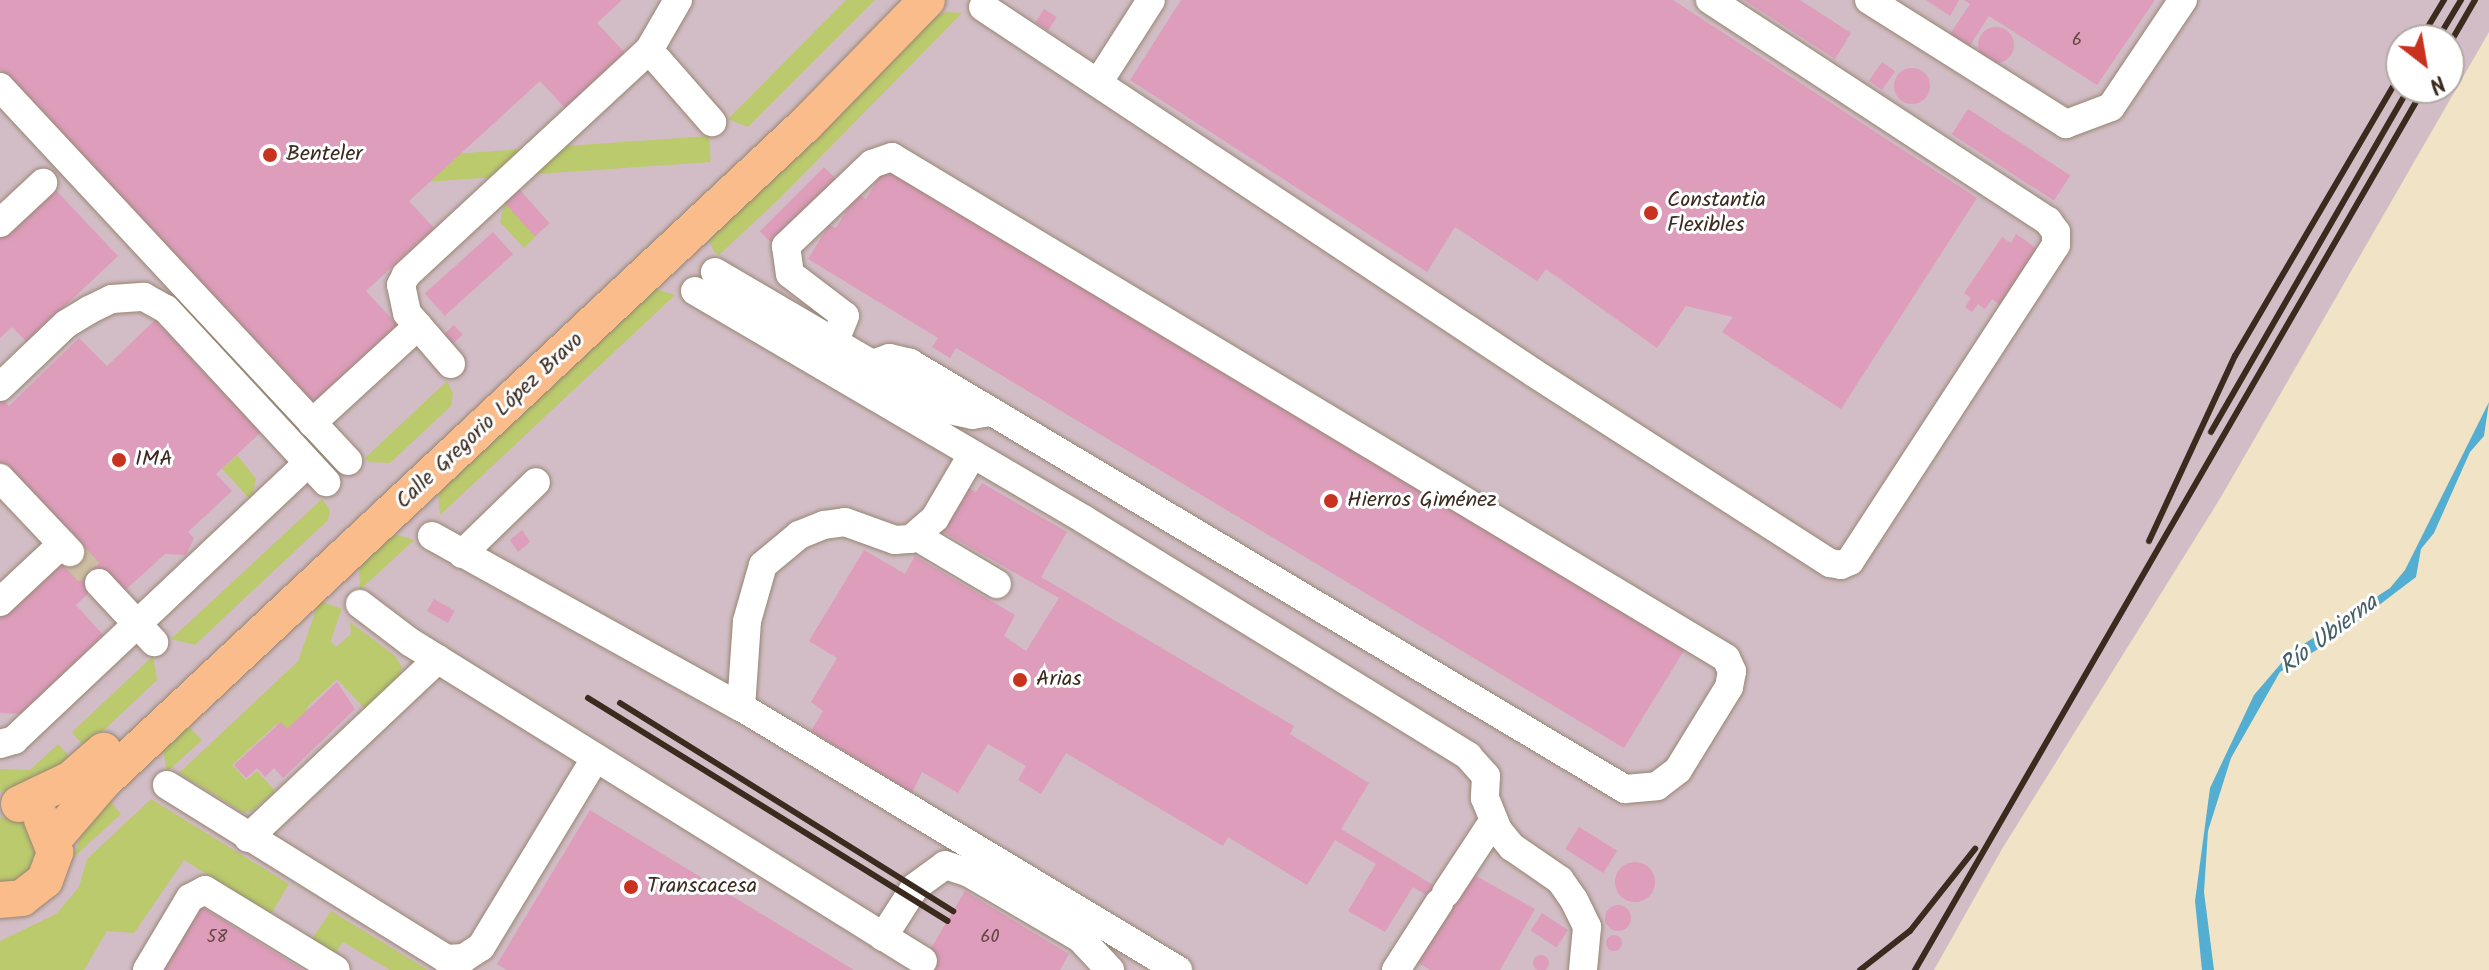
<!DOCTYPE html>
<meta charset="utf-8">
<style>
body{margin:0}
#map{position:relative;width:2489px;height:970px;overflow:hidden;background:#f1e3c6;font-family:Kalam,sans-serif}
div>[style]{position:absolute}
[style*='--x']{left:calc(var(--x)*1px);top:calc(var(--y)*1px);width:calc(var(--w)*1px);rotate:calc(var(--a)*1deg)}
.industrial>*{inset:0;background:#d2bdc6}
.green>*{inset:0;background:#baca6d;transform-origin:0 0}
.water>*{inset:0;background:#53aed1}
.building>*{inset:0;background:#dd9dbb;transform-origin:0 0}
.round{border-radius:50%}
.minor-tunnel>*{height:28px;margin-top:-14px;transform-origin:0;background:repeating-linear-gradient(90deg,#cdbea4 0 28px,transparent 0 42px)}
.roads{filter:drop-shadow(0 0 2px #968672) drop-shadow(0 0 2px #968672)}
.minor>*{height:28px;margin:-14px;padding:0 14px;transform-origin:14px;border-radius:14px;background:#fff}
.major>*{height:36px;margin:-18px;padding:0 18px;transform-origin:18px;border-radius:18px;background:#f9bc8a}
.rail>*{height:6px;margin:-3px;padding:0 3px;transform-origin:3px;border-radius:3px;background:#3b2a1e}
.dots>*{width:22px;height:22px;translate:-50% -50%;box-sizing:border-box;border:4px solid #fff;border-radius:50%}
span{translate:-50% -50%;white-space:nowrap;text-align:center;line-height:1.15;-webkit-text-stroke:6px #fff;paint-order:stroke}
.number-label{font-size:18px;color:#644745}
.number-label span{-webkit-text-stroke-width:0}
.poi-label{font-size:22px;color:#3b2a1e}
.left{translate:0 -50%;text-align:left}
.street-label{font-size:22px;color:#3b2a1e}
.water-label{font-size:24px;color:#455f66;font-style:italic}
.north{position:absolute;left:2385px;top:24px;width:80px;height:80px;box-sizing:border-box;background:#fff;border:2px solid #b1aaa5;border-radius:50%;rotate:149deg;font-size:22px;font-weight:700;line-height:32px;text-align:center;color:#3b2a1e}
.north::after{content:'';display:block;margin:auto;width:28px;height:36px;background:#c8321e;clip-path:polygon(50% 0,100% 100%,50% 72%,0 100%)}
</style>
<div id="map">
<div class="industrial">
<i style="clip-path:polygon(evenodd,0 0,2489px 0,2489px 32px,2221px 497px,2002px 849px,1934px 970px,0 970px,0 0,2401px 40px,2449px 40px,2449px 88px,2401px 88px,2401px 40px)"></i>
</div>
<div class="green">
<i style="clip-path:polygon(846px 0,875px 0,748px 127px,728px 119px)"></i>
<i style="clip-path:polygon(948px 12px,962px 13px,781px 197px,719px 255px,714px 252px,708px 238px,931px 17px)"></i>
<i style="left:709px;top:136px;width:26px;height:329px;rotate:86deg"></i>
<i style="clip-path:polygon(505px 203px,536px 236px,524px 248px,500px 222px)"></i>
<i style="clip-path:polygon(652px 288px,675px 295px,440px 515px,438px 490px)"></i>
<i style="clip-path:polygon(447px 381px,453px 394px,451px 406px,390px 463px,368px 462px,365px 458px)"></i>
<i style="clip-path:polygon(237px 455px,256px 479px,251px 500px,222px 469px)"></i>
<i style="clip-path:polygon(322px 499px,330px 510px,328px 520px,263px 581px,195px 645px,171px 639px)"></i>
<i style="clip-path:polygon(398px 535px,414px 540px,360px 590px,359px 564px,388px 537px)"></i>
<i style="left:319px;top:601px;width:24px;height:136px;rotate:19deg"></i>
<i style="clip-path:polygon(350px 622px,395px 656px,402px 667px,398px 678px,365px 709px,337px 679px,286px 727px,280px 721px,232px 765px,246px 780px,257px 771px,275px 791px,253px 810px,244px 813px,179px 773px,325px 636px,336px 647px,351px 634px)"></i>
<i style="clip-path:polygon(153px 656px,157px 680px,85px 748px,72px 732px)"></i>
<i style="clip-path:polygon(187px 725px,202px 740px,167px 772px,163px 750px)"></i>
<i style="clip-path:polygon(58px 744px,73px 760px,13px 791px,0 791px,0 769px,30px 770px)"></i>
<i style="clip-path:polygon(108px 799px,121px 814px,74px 857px,86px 820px)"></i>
<i style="clip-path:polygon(151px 799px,289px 884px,271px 914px,184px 860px,134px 933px,107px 931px,84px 970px,0 970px,0 941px,56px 914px,79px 887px,87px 859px)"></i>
<i style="clip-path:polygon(0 817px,23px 822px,37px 841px,36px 864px,20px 882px,0 885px)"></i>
<i style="clip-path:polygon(331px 911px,428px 970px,390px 970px,343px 942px,335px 954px,312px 939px)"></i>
</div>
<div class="water">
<i style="clip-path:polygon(2489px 402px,2484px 436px,2470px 452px,2434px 533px,2421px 549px,2416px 577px,2333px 640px,2280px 672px,2231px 758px,2208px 831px,2204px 892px,2214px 970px,2202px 970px,2195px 901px,2210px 788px,2254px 695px,2290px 653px,2390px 588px,2405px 570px)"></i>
</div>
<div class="building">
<i style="clip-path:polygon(0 0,622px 0,597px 23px,625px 53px,565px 108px,540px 81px,409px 201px,434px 228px,366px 291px,403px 331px,324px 401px,311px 401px,0 69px)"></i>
<i style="clip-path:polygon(1181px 0,1673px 0,1977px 198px,1841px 409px,1722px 332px,1733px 317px,1686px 306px,1657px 348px,1546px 269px,1537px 281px,1455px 227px,1427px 272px,1130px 80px)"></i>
<i style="clip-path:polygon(1744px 0,1800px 0,1851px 33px,1835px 59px)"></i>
<i style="clip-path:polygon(1926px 0,1959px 0,1950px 16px)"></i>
<i style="clip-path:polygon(1964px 0,2155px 0,2097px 85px,1989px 16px,1969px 47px,1950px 34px,1970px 4px)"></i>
<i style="left:1044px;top:9px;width:15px;height:16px;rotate:32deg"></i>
<i class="round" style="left:1978px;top:27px;width:36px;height:36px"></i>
<i style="left:1882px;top:62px;width:16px;height:23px;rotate:35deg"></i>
<i class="round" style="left:1894px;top:68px;width:36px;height:36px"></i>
<i style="left:1968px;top:109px;width:122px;height:30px;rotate:33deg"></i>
<i style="clip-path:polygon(887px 164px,1688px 644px,1624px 748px,956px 348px,950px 358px,932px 347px,938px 338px,808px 259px,829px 225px,836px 228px,857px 193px,866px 199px)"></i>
<i style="left:824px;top:167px;width:21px;height:91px;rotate:45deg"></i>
<i style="clip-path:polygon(51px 185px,118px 256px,27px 342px,12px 327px,0 338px,0 233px)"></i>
<i style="left:519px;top:189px;width:46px;height:20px;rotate:48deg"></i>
<i style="left:493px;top:232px;width:30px;height:92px;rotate:48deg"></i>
<i style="clip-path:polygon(2016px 234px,2039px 250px,2000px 305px,1992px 299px,1985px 309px,1978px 304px,1972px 312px,1965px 307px,1971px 298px,1964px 293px,2002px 237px,2011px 243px)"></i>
<i style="clip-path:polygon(155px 320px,261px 432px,216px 474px,232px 491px,188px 532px,194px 538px,186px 555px,165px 554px,121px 594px,105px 577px,76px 605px,103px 635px,22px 714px,0 713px,0 618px,76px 546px,0 464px,0 397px,9px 406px,79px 338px,107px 366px)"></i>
<i style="left:454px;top:325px;width:13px;height:16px;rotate:48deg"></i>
<i style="clip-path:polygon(982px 483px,1067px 532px,1041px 577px,1294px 726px,1290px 734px,1369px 783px,1341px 829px,1453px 897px,1469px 872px,1535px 909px,1500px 970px,1430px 970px,1415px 961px,1447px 908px,1413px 887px,1385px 932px,1348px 911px,1376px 864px,1335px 840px,1307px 885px,1228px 837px,1223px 846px,1066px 753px,1041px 794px,1018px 780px,1026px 766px,988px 744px,958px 793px,922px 772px,912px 793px,811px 731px,823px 711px,811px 702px,837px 658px,809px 641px,864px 550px,905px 574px,915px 556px,1015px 615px,1004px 636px,1026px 651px,1059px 598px,938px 529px,964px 486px,976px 492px)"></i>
<i style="clip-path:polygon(522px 530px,530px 542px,518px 552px,510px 540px)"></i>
<i style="left:434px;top:599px;width:24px;height:14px;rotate:30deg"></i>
<i style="clip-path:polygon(337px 682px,355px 709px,283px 778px,274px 768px,265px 777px,257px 768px,246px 778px,234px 765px,281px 722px,287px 729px)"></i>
<i style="clip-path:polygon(590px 810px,854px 970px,507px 970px,497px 964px)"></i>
<i style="left:1579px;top:827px;width:45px;height:26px;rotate:32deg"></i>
<i class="round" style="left:1615px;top:862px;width:40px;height:40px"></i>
<i style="clip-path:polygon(965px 891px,1069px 954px,1060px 970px,918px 970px)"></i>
<i class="round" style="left:1605px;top:905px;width:26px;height:26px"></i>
<i style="clip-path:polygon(202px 907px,303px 970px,162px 970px)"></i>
<i style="left:1542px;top:913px;width:31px;height:21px;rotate:33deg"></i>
<i class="round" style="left:1606px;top:935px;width:16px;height:16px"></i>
<i class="round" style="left:1533px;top:955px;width:16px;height:16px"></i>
</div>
<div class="minor-tunnel">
<i style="--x:70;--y:552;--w:42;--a:46.9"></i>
</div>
<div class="roads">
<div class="minor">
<i style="--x:678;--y:0;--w:58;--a:120.1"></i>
<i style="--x:649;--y:50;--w:96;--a:48.8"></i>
<i style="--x:1869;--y:0;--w:233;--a:32.2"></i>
<i style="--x:2066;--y:124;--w:48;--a:-20.7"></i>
<i style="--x:2111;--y:107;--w:129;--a:-56.1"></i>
<i style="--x:983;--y:7;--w:661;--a:33.59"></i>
<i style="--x:1534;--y:373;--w:352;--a:32.7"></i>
<i style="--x:1830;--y:563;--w:11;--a:10"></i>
<i style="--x:1841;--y:565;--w:10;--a:-24"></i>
<i style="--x:1850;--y:561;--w:377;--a:-56.9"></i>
<i style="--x:2056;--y:245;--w:13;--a:-90"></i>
<i style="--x:2056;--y:232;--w:14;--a:-126"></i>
<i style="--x:2048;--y:221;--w:404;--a:-146.8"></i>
<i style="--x:1098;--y:83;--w:98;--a:-57.4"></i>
<i style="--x:0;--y:87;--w:511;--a:47.06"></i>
<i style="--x:0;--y:223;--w:59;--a:-42.9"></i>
<i style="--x:715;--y:272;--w:182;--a:30.4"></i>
<i style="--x:872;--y:364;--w:18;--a:-19"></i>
<i style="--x:889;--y:358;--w:22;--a:13"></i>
<i style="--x:910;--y:363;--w:832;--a:30.79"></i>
<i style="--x:1625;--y:789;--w:32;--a:-5"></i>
<i style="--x:1657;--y:786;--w:26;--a:-37"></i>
<i style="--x:1678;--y:770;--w:97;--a:-58.4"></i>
<i style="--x:1729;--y:687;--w:16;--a:-79"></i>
<i style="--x:1732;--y:671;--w:14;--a:-115"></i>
<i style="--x:1726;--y:658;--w:973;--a:-149.01"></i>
<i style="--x:892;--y:157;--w:21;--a:161"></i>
<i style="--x:872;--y:164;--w:119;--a:136.4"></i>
<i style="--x:786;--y:246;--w:28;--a:82"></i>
<i style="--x:790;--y:274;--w:69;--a:37.4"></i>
<i style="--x:845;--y:316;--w:27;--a:112"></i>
<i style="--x:695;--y:291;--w:452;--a:30.4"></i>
<i style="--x:1085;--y:520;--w:450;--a:31.6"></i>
<i style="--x:1468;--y:756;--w:27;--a:48"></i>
<i style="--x:1486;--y:776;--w:22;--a:93"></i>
<i style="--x:1485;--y:798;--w:35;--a:68"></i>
<i style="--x:1498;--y:830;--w:22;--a:51"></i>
<i style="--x:1512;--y:847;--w:58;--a:34.5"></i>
<i style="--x:1560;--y:880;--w:24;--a:55"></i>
<i style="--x:1574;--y:900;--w:30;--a:64"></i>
<i style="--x:1587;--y:927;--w:43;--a:95.3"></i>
<i style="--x:451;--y:364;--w:67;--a:-130.8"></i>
<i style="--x:407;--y:313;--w:29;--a:-102"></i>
<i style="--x:401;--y:285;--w:11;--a:-63"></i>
<i style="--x:406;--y:275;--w:331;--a:-42.8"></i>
<i style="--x:872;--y:364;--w:16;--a:47"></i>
<i style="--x:883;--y:376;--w:61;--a:30.8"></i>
<i style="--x:935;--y:407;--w:38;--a:12"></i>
<i style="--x:972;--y:415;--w:19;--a:-9"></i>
<i style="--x:0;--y:387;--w:91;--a:-43.7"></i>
<i style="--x:66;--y:324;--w:27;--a:-31"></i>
<i style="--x:89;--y:310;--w:25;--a:-26"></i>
<i style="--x:112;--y:299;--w:32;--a:-4"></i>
<i style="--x:144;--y:297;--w:25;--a:29"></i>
<i style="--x:166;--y:309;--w:236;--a:47.2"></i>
<i style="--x:312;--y:423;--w:144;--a:-42.5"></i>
<i style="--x:0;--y:478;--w:102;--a:46.6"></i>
<i style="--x:432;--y:536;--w:353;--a:29"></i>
<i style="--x:741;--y:707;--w:510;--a:31.04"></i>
<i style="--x:916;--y:536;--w:94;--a:30.7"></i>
<i style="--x:462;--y:554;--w:103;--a:-44.2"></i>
<i style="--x:99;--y:583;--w:81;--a:47"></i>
<i style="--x:0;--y:602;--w:85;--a:-43.1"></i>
<i style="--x:360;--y:604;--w:63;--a:37.2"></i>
<i style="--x:410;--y:642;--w:604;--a:31.87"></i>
<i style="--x:741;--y:707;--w:86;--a:-86"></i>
<i style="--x:747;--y:621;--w:58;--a:-74.1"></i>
<i style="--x:763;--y:565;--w:47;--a:-39.8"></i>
<i style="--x:799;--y:535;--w:27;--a:-22"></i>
<i style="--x:824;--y:525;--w:21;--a:-8"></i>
<i style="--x:845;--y:522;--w:53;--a:19.8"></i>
<i style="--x:895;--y:540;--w:16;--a:-4"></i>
<i style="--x:911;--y:539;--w:32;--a:-41"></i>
<i style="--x:935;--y:518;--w:73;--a:-59.6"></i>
<i style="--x:0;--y:744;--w:15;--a:-16"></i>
<i style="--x:14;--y:740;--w:404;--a:-43.3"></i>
<i style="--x:167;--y:785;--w:329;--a:31.9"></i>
<i style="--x:446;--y:959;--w:18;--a:-3"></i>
<i style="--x:464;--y:958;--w:20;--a:-33"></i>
<i style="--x:481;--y:947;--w:220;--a:-58.8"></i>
<i style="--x:248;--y:838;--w:261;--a:-43.3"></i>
<i style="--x:1446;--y:893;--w:87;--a:-56.7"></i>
<i style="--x:883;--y:937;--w:59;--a:-57.4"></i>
<i style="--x:915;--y:887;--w:37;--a:-36"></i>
<i style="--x:945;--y:865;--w:25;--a:18"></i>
<i style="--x:969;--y:873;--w:129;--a:30.4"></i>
<i style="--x:1080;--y:938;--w:44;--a:46.8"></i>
<i style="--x:147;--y:970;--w:84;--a:-59.2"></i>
<i style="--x:190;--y:898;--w:17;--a:-28"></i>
<i style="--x:205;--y:890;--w:153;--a:31.4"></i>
<i style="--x:1396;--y:970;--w:80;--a:-57.3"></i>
</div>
<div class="major">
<i style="--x:19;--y:804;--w:58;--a:-25.7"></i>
<i style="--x:71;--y:779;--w:43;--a:-41.2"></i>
<i style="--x:53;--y:840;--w:77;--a:-49.2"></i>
<i style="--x:103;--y:782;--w:963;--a:-43.11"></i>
<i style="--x:806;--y:124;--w:173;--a:-45.7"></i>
<i style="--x:0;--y:900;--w:22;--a:-5"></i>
<i style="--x:22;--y:898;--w:29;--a:-38"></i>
<i style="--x:45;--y:880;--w:30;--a:-70"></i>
<i style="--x:55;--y:852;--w:35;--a:-112"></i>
</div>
</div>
<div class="rail">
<i style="--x:2420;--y:40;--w:47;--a:-59"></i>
<i style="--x:2437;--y:40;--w:47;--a:-59"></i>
<i style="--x:2449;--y:45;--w:52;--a:-60"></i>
<i style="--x:2211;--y:432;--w:397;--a:-60.1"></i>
<i style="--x:2149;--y:541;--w:204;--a:-65.1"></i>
<i style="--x:2235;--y:356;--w:328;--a:-59.6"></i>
<i style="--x:588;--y:698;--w:423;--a:31.8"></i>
<i style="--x:620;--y:703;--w:393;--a:32"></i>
<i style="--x:1860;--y:970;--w:63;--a:-38"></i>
<i style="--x:1910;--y:931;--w:105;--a:-51.6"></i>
<i style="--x:1915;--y:970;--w:1018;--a:-60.01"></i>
</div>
<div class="dots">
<i style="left:270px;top:155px;background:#c8321e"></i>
<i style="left:1651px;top:213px;background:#c8321e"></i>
<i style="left:119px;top:460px;background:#c8321e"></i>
<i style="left:1331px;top:501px;background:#c8321e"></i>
<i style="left:1020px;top:680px;background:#c8321e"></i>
<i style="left:631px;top:887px;background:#c8321e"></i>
</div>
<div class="number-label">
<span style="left:2077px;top:41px">6</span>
<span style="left:217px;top:938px">58</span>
<span style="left:990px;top:938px">60</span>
</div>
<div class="poi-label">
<span class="left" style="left:286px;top:155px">Benteler</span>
<span class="left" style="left:1667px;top:213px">Constantia<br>Flexibles</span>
<span class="left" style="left:135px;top:460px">IMA</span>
<span class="left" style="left:1347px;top:501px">Hierros Giménez</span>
<span class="left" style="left:1036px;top:680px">Arias</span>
<span class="left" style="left:647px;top:887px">Transcacesa</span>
</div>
<div class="street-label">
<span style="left:490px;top:421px;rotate:-43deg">Calle Gregorio López Bravo</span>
</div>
<div class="water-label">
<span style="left:2329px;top:635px;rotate:-37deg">Río Ubierna</span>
</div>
<div class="north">N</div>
</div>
